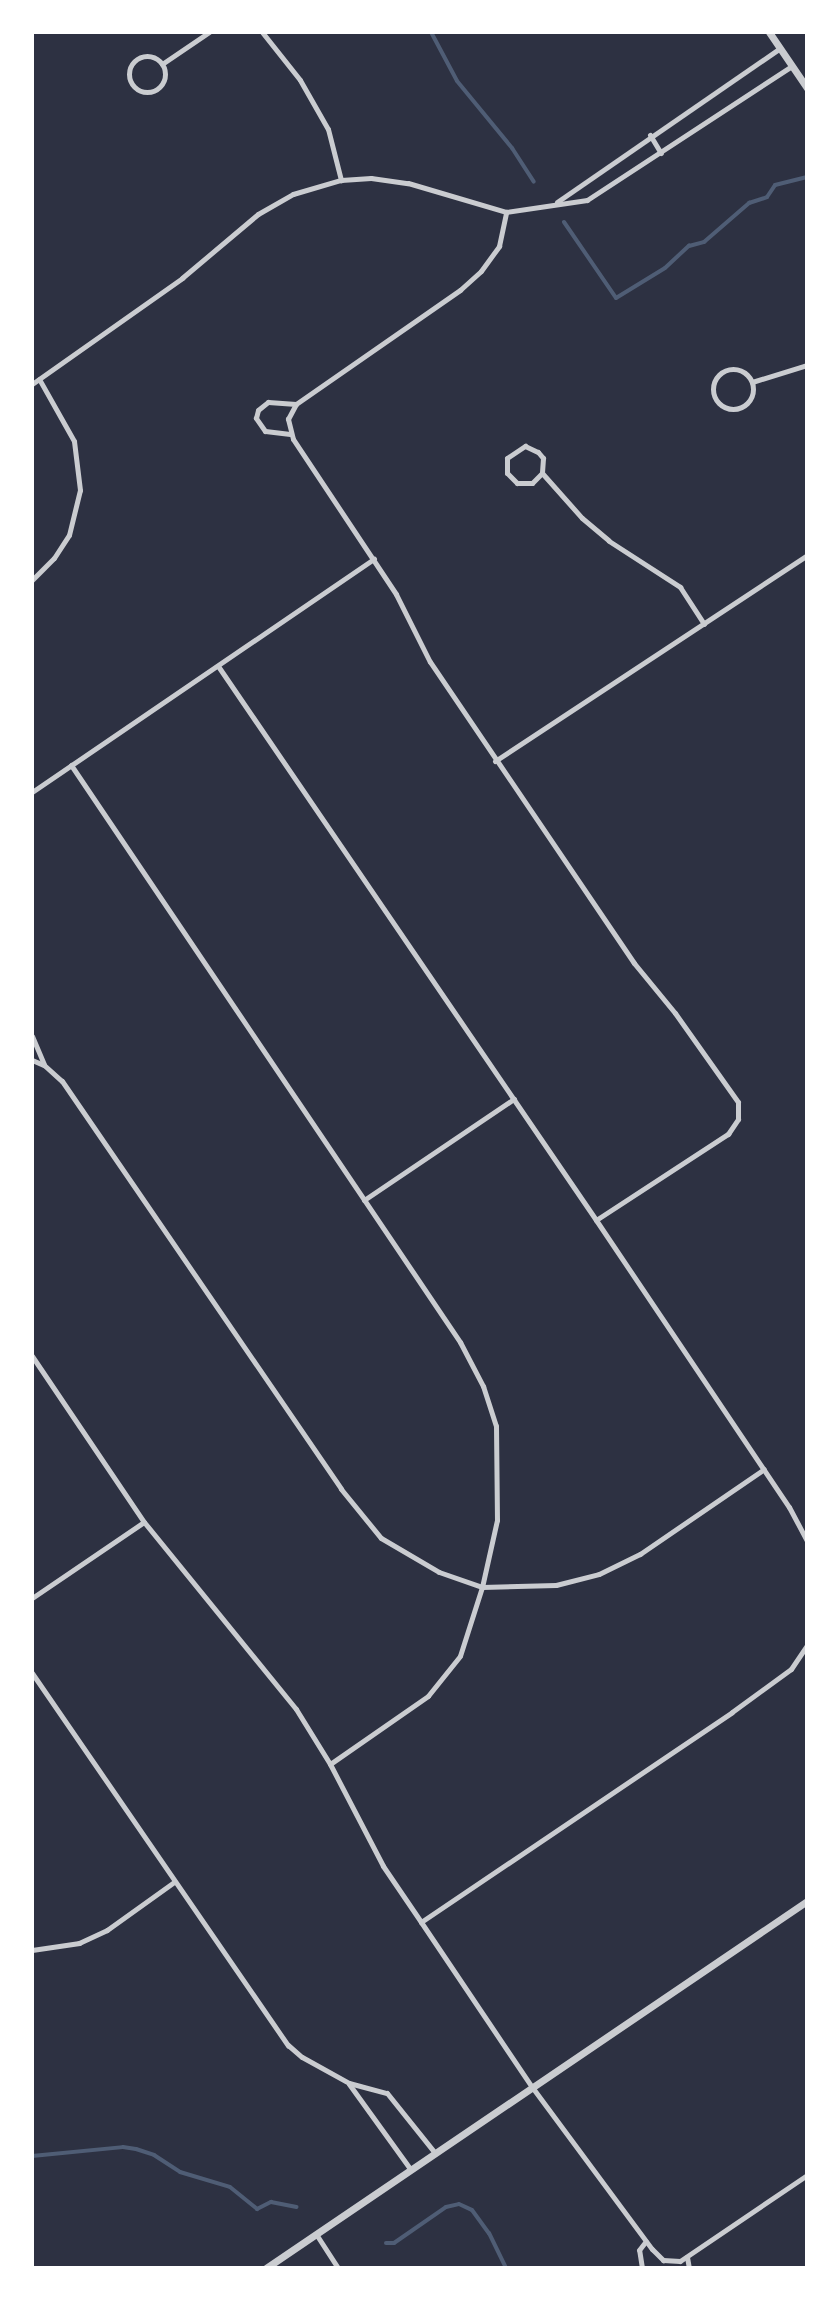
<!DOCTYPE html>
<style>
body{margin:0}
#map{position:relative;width:839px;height:2300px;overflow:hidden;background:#2d3142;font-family:Quicksand,sans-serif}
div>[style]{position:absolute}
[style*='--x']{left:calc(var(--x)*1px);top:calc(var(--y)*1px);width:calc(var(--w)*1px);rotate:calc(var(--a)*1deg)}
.stream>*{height:4px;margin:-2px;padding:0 2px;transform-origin:2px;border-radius:2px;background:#4f5d75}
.minor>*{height:5px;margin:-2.5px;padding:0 2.5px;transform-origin:2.5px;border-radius:2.5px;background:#caccd0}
.minor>.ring{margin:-2.5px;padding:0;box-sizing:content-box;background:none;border:5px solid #caccd0;border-radius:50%}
.tertiary>*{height:7px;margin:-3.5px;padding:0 3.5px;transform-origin:3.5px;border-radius:3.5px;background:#caccd0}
span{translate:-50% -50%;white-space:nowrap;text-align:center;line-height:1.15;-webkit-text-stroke:7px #fff;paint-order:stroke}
.frame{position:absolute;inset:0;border:34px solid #fff;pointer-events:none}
</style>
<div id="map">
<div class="stream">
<i style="--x:431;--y:32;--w:55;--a:62"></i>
<i style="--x:457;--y:81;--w:87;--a:50.6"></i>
<i style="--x:512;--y:148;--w:40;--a:57.1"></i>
<i style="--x:564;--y:222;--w:92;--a:55.6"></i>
<i style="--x:616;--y:298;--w:57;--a:-31.5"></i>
<i style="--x:665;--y:268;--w:33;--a:-43"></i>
<i style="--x:689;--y:246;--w:16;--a:-15"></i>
<i style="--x:704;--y:242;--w:60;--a:-40.9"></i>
<i style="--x:749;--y:203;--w:19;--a:-18"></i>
<i style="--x:767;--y:197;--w:14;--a:-56"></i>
<i style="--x:775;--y:185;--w:33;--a:-14"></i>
<i style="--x:32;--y:2156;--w:91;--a:-5.6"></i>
<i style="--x:123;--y:2147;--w:13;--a:9"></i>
<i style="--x:136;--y:2149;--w:19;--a:18"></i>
<i style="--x:154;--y:2155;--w:31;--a:33"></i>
<i style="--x:180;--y:2172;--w:52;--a:16.7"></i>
<i style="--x:230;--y:2187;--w:35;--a:39"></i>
<i style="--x:257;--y:2209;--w:16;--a:-27"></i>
<i style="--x:271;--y:2202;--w:26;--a:11"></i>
<i style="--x:386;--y:2243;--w:8;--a:0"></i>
<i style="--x:394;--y:2243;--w:63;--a:-34.7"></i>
<i style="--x:446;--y:2207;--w:13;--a:-13"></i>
<i style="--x:459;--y:2204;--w:14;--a:25"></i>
<i style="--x:472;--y:2210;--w:29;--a:54"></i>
<i style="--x:489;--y:2233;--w:39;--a:64"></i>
</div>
<div class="minor">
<i style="--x:262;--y:32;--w:61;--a:51.6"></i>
<i style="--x:300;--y:80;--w:56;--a:60.3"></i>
<i style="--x:328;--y:129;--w:53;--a:75.7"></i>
<i class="ring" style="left:129px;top:56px;width:31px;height:31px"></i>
<i style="--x:162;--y:64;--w:57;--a:-34.2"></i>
<i style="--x:650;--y:135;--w:21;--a:59"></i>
<i style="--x:557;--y:202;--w:271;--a:-34.6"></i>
<i class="ring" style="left:713px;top:369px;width:35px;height:35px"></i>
<i style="--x:752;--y:382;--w:58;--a:-17.2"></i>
<i style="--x:32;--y:384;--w:184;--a:-35.2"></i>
<i style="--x:182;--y:278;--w:99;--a:-40.1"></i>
<i style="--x:258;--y:214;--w:40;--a:-29.7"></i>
<i style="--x:293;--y:194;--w:50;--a:-16.3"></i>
<i style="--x:341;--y:180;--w:30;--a:-4"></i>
<i style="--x:371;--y:178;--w:37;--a:8"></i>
<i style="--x:408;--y:183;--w:102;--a:16.5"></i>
<i style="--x:290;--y:434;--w:25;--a:-173"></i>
<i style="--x:265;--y:431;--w:16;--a:-125"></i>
<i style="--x:256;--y:418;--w:8;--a:-76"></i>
<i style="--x:258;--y:410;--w:13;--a:-39"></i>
<i style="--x:268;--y:402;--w:28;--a:4"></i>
<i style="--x:542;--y:473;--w:14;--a:135"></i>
<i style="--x:532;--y:483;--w:15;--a:180"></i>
<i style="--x:517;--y:483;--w:14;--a:-135"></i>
<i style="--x:507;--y:473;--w:15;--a:-90"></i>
<i style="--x:507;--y:458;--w:22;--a:-34"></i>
<i style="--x:525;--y:446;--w:14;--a:25"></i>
<i style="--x:538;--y:452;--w:8;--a:50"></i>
<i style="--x:543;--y:458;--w:15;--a:94"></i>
<i style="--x:542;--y:473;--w:60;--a:48.4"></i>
<i style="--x:582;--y:518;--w:35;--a:40"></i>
<i style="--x:609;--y:541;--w:85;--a:32.9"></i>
<i style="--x:680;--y:587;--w:44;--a:57"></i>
<i style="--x:32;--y:580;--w:31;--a:-45"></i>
<i style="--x:54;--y:558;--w:27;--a:-57"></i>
<i style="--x:69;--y:535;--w:46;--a:-76.3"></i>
<i style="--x:80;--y:490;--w:49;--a:-97"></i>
<i style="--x:74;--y:441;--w:71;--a:-119.4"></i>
<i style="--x:218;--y:666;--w:671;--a:55.69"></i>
<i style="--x:596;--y:1220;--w:346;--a:56.1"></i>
<i style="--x:789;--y:1507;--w:38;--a:62"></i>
<i style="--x:495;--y:761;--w:374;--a:-33.4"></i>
<i style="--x:71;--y:765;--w:696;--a:56.01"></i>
<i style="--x:460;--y:1342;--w:50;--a:62.4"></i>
<i style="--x:483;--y:1386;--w:42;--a:72"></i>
<i style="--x:496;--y:1426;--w:94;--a:89.4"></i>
<i style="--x:497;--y:1520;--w:69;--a:102.6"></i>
<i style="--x:482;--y:1587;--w:72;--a:107.7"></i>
<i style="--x:460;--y:1656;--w:51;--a:128.7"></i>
<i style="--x:428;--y:1696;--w:119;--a:145.2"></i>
<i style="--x:32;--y:792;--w:414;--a:-34.3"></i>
<i style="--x:32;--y:1036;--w:30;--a:67"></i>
<i style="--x:32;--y:1060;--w:13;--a:23"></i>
<i style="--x:44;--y:1065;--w:24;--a:42"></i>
<i style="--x:62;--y:1081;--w:494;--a:55.6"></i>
<i style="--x:341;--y:1489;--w:63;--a:50.8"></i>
<i style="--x:381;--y:1538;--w:67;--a:30.4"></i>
<i style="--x:439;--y:1572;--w:46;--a:19.2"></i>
<i style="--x:482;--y:1587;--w:74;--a:-1.5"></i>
<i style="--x:556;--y:1585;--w:44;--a:-14.3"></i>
<i style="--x:599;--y:1574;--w:46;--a:-26"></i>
<i style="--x:640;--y:1554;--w:150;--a:-34.4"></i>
<i style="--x:364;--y:1200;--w:181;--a:-34"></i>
<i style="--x:596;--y:1220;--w:158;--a:-33.1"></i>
<i style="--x:728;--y:1134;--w:18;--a:-56"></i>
<i style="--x:738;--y:1119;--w:17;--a:-90"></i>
<i style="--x:738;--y:1102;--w:109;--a:-125.3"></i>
<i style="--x:675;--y:1013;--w:65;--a:-129.4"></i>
<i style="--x:634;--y:963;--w:364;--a:-124.1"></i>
<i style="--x:430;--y:662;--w:76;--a:-116.6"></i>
<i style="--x:396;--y:594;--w:186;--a:-123.6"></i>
<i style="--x:293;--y:439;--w:21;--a:-104"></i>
<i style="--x:288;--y:419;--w:17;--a:-62"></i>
<i style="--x:296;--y:404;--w:200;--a:-34.8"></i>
<i style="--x:460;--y:290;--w:28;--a:-42"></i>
<i style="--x:481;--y:271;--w:31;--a:-54"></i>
<i style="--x:499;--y:246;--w:35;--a:-78"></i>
<i style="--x:506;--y:212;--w:82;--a:-8.4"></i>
<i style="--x:587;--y:200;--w:245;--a:-33.2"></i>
<i style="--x:32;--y:1356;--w:200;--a:56"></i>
<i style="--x:144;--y:1522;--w:241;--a:50.9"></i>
<i style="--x:296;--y:1709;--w:65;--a:58.3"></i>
<i style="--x:330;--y:1764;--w:115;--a:62.5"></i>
<i style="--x:383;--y:1866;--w:68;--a:55.8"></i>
<i style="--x:421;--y:1922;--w:199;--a:56.1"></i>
<i style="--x:532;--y:2087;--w:202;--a:53.5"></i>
<i style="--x:652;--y:2249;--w:16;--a:45"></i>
<i style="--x:663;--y:2260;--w:17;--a:3"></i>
<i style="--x:680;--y:2261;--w:153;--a:-34.1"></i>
<i style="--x:32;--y:1598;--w:135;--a:-34.2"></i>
<i style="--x:32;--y:1673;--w:452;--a:55.5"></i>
<i style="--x:288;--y:2045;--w:18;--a:41"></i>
<i style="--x:302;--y:2057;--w:54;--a:29"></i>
<i style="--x:349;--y:2083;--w:39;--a:15"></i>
<i style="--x:387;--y:2093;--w:77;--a:51.3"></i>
<i style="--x:421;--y:1922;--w:375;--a:-34"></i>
<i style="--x:732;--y:1712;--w:73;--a:-36.1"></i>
<i style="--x:791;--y:1669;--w:29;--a:-56"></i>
<i style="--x:32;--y:1950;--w:48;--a:-8.5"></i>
<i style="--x:79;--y:1943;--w:31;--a:-25"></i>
<i style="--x:107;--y:1930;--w:82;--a:-35.6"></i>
<i style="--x:349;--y:2084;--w:106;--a:54.2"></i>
<i style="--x:316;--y:2234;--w:40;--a:57.1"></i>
<i style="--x:687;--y:2257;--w:11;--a:80"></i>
<i style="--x:642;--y:2268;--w:18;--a:-99"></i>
<i style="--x:639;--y:2250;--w:11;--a:-52"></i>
</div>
<div class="tertiary">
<i style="--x:769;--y:32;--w:68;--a:55.8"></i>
<i style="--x:266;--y:2268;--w:654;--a:-34.15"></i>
</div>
<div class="frame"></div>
</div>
